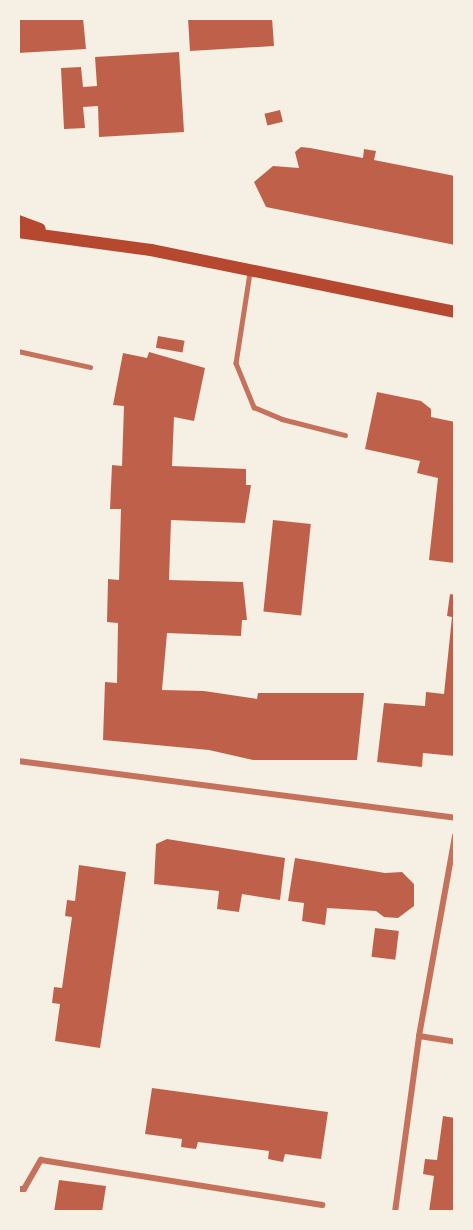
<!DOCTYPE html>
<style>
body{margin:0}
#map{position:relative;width:473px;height:1230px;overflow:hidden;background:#f6efe4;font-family:Lato,sans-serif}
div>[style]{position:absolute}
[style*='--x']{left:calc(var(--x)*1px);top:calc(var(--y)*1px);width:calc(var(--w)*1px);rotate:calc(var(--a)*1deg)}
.building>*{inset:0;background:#bf614a;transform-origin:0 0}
.service>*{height:4.5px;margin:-2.25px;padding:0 2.25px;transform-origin:2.25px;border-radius:2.25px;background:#c5725c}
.minor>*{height:6px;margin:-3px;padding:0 3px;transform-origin:3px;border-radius:3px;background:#c5725c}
.secondary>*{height:12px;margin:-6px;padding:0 6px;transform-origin:6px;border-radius:6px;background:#b5482f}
span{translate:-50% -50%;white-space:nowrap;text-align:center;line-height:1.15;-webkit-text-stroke:4.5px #f6efe4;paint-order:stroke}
.frame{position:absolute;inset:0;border:20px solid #f6efe4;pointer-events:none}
</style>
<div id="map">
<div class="building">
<i style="clip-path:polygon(18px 18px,83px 18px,86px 49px,18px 53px)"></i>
<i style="clip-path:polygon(188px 18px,272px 18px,274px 46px,190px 51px)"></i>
<i style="clip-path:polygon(179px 52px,184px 132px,99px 137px,98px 106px,83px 107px,85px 128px,64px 129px,61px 68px,81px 67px,83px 87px,97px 86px,95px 57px)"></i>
<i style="left:280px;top:110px;width:12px;height:16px;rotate:76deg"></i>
<i style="clip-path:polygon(310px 148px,363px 158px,364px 149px,376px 151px,374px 160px,455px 176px,455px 245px,266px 207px,254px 182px,273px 166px,299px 168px,295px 152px,301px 147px)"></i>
<i style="left:158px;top:336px;width:27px;height:12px;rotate:10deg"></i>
<i style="clip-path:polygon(149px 352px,205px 368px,194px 421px,174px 417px,172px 466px,246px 469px,246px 485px,251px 485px,245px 523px,171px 520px,169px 580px,243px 582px,247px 620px,242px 620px,241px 636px,167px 633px,162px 690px,204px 691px,257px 699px,258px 693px,364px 693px,357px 760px,253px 760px,209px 750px,103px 740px,105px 682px,117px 683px,118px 623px,107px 622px,108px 579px,119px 580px,121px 509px,110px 509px,112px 465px,122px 466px,124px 406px,113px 405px,123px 353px,147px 358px)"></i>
<i style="clip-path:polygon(377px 392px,421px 401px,431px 409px,431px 417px,455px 422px,455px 563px,429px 560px,438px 478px,417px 473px,420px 461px,365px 449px)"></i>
<i style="left:273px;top:520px;width:38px;height:92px;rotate:6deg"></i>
<i style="clip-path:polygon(450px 594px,455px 595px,455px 756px,423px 753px,422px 767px,377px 762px,384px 703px,425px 706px,426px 692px,444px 694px,452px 617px,447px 616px)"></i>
<i style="clip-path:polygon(167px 839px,285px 858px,280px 900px,242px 894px,239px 912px,217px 909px,219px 891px,154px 884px,156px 844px)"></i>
<i style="clip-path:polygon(295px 858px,385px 873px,402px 872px,414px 884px,414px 906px,398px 918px,384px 917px,376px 911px,327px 908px,325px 925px,302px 921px,304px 903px,288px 901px)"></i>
<i style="clip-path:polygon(79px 865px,126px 872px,100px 1048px,55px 1041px,60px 1004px,52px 1003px,54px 987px,62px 988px,72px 917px,65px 916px,67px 900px,75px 901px)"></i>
<i style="left:375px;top:928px;width:24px;height:29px;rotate:7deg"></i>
<i style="clip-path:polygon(152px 1088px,328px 1112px,321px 1159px,285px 1154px,283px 1162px,268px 1159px,269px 1151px,198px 1142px,196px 1149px,181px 1147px,182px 1139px,145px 1134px)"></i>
<i style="clip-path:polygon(443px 1116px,455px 1118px,455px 1212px,429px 1212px,434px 1176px,423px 1174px,425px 1159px,437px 1160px)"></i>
<i style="clip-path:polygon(59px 1180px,106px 1186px,102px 1212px,54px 1212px)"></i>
</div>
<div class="service">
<i style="--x:250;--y:273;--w:91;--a:98.8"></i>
<i style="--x:236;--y:363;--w:48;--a:67.8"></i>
<i style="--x:254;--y:407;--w:30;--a:23"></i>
<i style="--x:282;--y:419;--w:65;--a:14.3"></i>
<i style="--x:18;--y:351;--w:74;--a:12.5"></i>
</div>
<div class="minor">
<i style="--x:18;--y:761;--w:441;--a:7.4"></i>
<i style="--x:419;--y:1036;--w:36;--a:9"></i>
<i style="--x:18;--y:1189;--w:6;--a:0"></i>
<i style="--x:24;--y:1189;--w:34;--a:-60"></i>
<i style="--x:41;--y:1160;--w:285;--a:9.1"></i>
<i style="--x:395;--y:1212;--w:178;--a:-82.2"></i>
<i style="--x:419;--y:1036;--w:204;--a:-79.8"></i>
</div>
<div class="secondary">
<i style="--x:18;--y:221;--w:23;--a:20"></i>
<i style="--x:18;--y:232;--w:134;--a:7.7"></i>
<i style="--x:151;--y:250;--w:310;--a:11.5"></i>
</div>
<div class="frame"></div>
</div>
